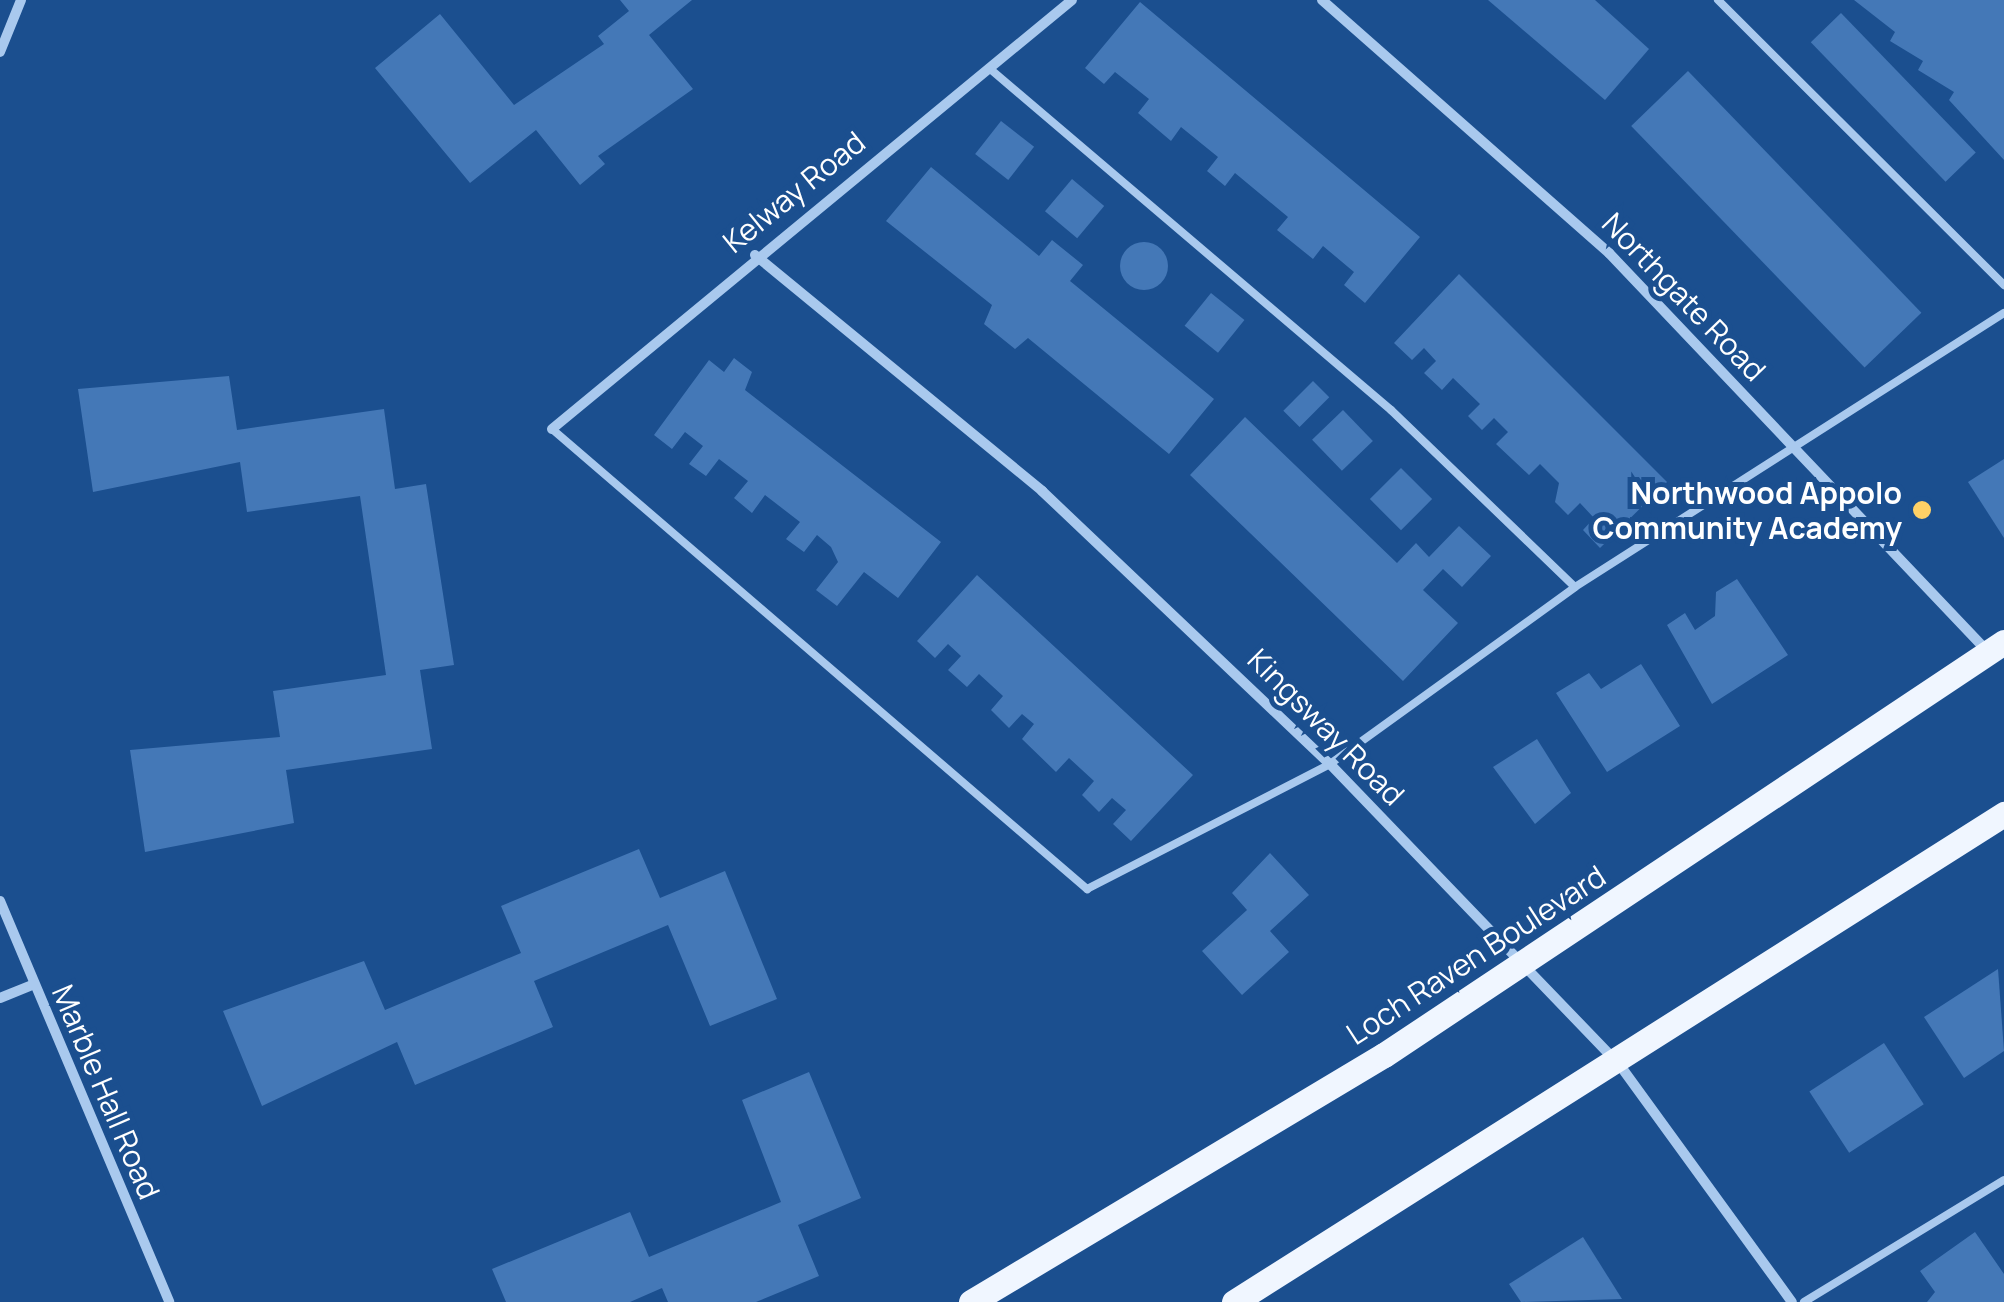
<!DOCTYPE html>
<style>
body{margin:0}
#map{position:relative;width:2004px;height:1302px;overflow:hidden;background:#1b4f8f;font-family:Manrope,sans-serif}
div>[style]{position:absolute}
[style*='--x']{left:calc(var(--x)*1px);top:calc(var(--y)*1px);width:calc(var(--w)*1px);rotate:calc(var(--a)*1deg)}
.building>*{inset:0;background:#4478b7;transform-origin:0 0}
.round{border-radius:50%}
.service>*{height:8px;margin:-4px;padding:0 4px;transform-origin:4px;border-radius:4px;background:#a9c9ee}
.minor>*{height:10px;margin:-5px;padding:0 5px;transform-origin:5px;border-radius:5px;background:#a9c9ee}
.primary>*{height:25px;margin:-12.5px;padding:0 12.5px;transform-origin:12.5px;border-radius:12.5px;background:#f0f6ff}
.dots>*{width:28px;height:28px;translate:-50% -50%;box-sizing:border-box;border:5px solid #1b4f8f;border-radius:50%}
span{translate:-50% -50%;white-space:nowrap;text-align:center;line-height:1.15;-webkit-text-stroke:10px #1b4f8f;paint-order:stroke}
.street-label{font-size:30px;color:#fff}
.poi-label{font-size:30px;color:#fff;font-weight:700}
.right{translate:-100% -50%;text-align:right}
</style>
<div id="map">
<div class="building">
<i style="clip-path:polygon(620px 0,692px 0,649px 35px,693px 89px,598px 156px,605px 164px,580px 185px,536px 130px,470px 183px,375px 68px,440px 14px,514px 105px,604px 44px,598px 36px,629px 11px)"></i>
<i style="clip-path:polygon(1488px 0,1595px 0,1649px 49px,1605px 100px)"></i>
<i style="clip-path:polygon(1854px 0,2004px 0,2004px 160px,1949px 100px,1954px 92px,1918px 70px,1923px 61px,1890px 41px,1895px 32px)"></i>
<i style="clip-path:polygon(1140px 2px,1420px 237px,1365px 303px,1344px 285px,1354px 272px,1323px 246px,1313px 259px,1277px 230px,1288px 217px,1235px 173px,1225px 186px,1207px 171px,1218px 157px,1181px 127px,1171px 141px,1138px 113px,1149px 99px,1115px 72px,1104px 84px,1085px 68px)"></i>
<i style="left:1841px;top:13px;width:194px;height:42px;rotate:46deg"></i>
<i style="left:1688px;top:71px;width:336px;height:79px;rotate:46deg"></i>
<i style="left:1001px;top:121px;width:42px;height:42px;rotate:38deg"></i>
<i style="clip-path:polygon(931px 167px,1039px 256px,1052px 240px,1083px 265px,1070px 281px,1214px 399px,1169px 454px,1028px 338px,1015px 349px,984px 324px,992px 305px,886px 221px)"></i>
<i style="left:1072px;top:179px;width:42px;height:42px;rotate:40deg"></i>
<i class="round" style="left:1120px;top:242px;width:48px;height:48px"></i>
<i style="clip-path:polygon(1459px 274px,1667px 482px,1600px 548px,1583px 530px,1594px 518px,1580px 503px,1568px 515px,1555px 502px,1559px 483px,1540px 464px,1529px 475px,1496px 444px,1508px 432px,1494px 418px,1482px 430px,1468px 416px,1480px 404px,1453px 378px,1442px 390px,1424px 373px,1436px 361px,1424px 348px,1412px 360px,1394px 343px)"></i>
<i style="left:1211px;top:293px;width:43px;height:42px;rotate:39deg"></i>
<i style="clip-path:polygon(734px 358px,752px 372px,745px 390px,941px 542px,898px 598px,864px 572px,837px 606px,816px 590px,838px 562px,831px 547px,817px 535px,804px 552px,786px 539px,800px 522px,765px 495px,752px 513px,734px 498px,748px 481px,719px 459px,706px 476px,689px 464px,703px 446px,685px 432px,672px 449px,654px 435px,709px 360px,724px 372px)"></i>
<i style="clip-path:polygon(229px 376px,237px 430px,384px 409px,395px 489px,426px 484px,454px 665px,420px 670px,432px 749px,286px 770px,294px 823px,145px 852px,130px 750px,280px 737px,273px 691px,386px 675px,360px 496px,247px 512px,240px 462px,93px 492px,78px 389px)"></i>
<i style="left:1313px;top:381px;width:23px;height:42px;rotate:45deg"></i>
<i style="left:1343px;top:410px;width:43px;height:43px;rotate:46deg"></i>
<i style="clip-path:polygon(1245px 417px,1397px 563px,1416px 543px,1429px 557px,1459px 526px,1491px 556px,1462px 587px,1443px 569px,1423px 590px,1458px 623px,1403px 681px,1190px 475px)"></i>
<i style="clip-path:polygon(2004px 459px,2004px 538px,1968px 482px)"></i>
<i style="left:1401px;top:468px;width:44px;height:44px;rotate:45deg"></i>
<i style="clip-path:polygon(977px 575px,1193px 775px,1131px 841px,1113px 824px,1126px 810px,1112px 798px,1099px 812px,1082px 795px,1094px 781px,1069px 758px,1056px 772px,1022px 739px,1034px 724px,1022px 714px,1009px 728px,991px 710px,1003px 696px,979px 674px,967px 687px,948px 670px,961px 656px,948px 644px,935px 658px,917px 641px)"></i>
<i style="clip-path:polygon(1737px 579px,1788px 655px,1712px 704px,1667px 625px,1685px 613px,1695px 630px,1715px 616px,1716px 592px)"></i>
<i style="clip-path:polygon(1641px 664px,1680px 726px,1607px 772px,1556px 693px,1589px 673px,1601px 689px)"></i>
<i style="clip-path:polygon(1537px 739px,1571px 793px,1535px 824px,1493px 767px)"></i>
<i style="clip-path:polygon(639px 849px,660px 898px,725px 871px,777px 999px,710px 1026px,668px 925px,534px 981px,553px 1027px,415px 1085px,397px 1042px,262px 1106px,223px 1011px,364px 961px,385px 1010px,521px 953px,501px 906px)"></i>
<i style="clip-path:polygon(1270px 853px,1309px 895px,1270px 931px,1289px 952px,1242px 995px,1202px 951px,1247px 910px,1232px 893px)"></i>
<i style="clip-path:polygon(1998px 969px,2004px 1051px,1964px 1078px,1924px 1017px)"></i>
<i style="left:1884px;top:1043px;width:73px;height:89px;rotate:57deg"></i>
<i style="clip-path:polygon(809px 1072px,861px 1198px,798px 1225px,819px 1276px,756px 1302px,668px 1302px,662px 1288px,630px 1302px,506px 1302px,492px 1269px,630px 1212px,649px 1257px,781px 1202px,742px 1100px)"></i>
<i style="clip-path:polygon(1975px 1232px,2004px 1274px,2004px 1302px,1927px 1302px,1935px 1292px,1920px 1271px)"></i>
<i style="clip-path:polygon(1583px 1237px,1622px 1299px,1521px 1302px,1509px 1284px)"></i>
</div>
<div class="service">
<i style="--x:1718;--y:0;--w:404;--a:44.9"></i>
<i style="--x:989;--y:68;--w:528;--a:40.39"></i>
<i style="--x:1391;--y:410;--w:255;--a:43.9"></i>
<i style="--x:552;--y:429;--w:706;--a:40.69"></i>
<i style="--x:1087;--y:889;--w:273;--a:-27.2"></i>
<i style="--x:1330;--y:764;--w:302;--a:-35.8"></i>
<i style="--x:1575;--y:587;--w:509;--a:-32.57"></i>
<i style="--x:1804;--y:1302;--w:234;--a:-31.4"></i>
</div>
<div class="minor">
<i style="--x:1322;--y:0;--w:383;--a:41.4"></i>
<i style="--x:1609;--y:253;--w:550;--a:46.47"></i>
<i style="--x:0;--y:52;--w:56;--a:-68"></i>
<i style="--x:755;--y:255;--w:372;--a:39.4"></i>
<i style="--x:1042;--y:491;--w:397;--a:43.5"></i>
<i style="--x:1330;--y:764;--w:417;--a:46.1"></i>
<i style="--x:1619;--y:1064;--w:294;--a:54"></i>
<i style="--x:552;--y:429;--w:674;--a:-39.52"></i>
<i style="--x:0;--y:901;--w:435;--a:67.1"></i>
<i style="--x:0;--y:998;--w:35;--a:-22"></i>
</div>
<div class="primary">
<i style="--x:971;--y:1302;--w:481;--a:-30.9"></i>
<i style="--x:1384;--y:1055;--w:745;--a:-33.67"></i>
<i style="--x:1234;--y:1302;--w:912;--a:-32.37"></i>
</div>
<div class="dots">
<i style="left:1922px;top:510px;background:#ffd166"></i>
</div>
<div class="street-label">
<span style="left:794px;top:192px;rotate:-39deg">Kelway Road</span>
<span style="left:1684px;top:297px;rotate:46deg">Northgate Road</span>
<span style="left:1326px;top:727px;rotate:45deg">Kingsway Road</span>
<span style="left:1476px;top:955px;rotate:-33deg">Loch Raven Boulevard</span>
<span style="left:106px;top:1092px;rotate:67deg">Marble Hall Road</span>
</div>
<div class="poi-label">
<span class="right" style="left:1902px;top:510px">Northwood Appolo<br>Community Academy</span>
</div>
</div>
